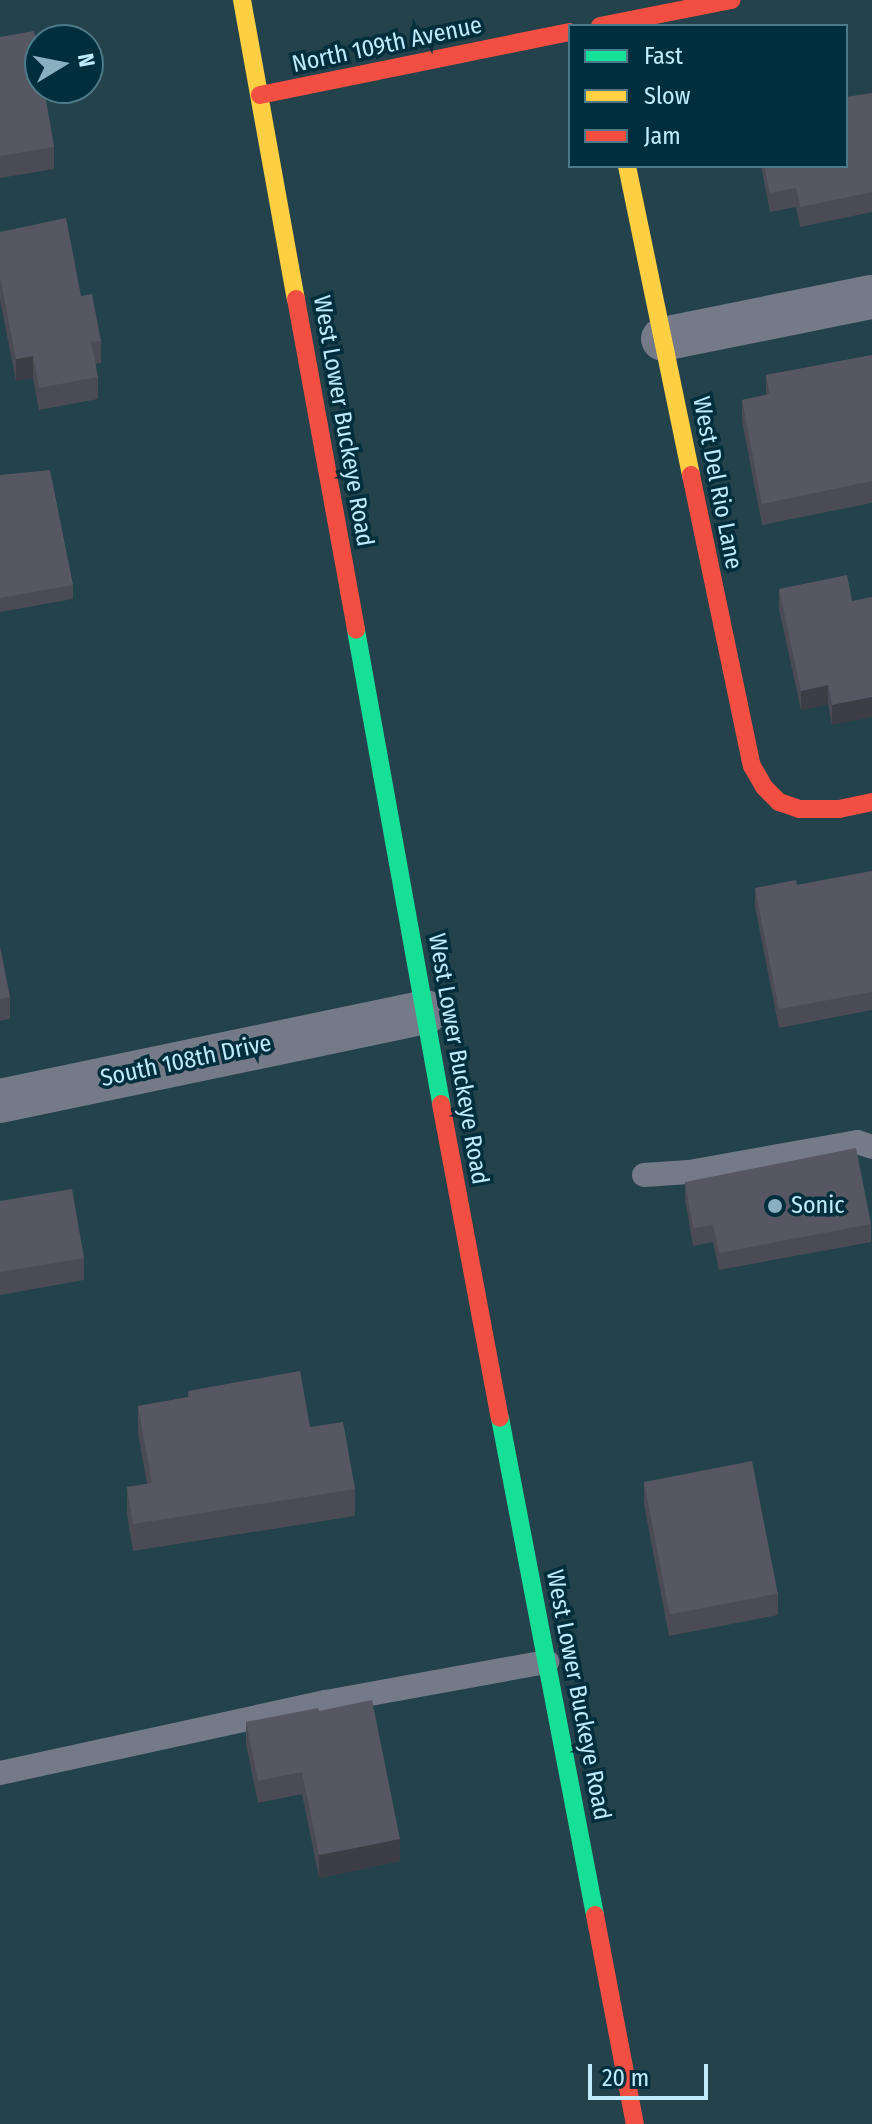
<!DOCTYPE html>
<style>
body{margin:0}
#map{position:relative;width:872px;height:2124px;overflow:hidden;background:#23424b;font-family:"Fira Sans Condensed",sans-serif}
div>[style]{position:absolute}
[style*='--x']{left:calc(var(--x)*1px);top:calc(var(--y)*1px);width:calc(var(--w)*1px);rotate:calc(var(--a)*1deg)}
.lane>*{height:24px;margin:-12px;padding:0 12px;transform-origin:12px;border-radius:12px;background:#757a88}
.street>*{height:44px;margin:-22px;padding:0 22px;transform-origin:22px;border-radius:22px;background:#757a88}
.fast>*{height:18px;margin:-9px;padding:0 9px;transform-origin:9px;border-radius:9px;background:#16e098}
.slow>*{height:18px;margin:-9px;padding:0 9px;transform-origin:9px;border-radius:9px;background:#ffcf43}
.jam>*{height:18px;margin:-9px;padding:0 9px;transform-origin:9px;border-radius:9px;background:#f24e42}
.wall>*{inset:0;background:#4b4b55}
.shaded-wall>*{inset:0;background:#3d3d45}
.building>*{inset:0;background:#575763;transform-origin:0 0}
.dots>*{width:22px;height:22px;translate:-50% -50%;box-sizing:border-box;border:4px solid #002e3d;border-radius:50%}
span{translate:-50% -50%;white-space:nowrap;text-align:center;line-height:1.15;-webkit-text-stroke:7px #002e3d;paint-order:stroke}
.street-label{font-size:24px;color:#beecfe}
.poi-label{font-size:24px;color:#beecfe}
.left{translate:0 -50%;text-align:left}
.legend{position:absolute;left:568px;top:24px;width:280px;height:144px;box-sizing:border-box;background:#002e3d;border:2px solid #4c7a8a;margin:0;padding:10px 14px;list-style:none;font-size:24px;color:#beecfe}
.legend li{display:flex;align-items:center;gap:16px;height:40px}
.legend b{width:40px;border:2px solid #4c7a8a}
.north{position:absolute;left:24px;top:24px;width:80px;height:80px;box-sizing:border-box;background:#002e3d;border:2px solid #4c7a8a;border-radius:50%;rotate:80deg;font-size:22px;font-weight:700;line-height:32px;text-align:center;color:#beecfe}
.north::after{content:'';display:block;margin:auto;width:28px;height:36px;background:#88b0bf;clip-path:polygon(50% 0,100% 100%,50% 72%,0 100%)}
.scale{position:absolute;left:588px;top:2064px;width:120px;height:36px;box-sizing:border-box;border:4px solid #beecfe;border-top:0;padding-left:10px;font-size:24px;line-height:28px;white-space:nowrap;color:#beecfe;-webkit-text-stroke:6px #002e3d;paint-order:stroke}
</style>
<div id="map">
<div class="lane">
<i style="--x:644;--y:1175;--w:45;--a:-3.8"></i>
<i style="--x:689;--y:1172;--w:171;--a:-10.1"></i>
<i style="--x:857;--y:1142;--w:16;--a:18"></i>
<i style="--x:0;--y:1773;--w:334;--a:-12.3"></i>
<i style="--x:326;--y:1702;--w:225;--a:-10.3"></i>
</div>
<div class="street">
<i style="--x:663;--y:339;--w:213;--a:-11.4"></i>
<i style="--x:0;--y:1101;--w:435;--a:-11.8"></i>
</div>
<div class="fast">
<i style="--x:356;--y:630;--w:482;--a:79.8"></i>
<i style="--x:500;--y:1418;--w:506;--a:79.18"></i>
</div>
<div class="slow">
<i style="--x:242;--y:0;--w:304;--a:79.8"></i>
<i style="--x:627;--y:166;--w:316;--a:78.3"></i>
</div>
<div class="jam">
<i style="--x:600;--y:26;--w:134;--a:-11.2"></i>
<i style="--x:260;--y:95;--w:316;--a:-11.5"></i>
<i style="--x:296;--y:299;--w:336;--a:79.7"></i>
<i style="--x:691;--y:475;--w:297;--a:78.2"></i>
<i style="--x:752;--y:766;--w:24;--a:60"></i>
<i style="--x:764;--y:787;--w:21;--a:45"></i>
<i style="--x:779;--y:802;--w:21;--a:19"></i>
<i style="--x:799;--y:809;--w:40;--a:0"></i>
<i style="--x:839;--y:809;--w:34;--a:-12"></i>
<i style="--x:441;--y:1104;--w:319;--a:79.4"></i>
<i style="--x:595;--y:1915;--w:213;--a:79.2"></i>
</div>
<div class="wall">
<i style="clip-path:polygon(0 37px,54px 147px,54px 169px,0 178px)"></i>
<i style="clip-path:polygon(872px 93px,872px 212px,800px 227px,796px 207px,770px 212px,761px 166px,846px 166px)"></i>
<i style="clip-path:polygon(0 232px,81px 296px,101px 341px,101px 363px,95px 364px,98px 377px,98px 399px,39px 410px,33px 378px,16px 381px,0 300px)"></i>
<i style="clip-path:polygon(872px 355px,872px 503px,762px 525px,742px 421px,742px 400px,766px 395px,766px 375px)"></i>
<i style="clip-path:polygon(0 475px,73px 585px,73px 599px,0 612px)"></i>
<i style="clip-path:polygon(779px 589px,852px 601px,832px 725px,828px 704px,801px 710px,779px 609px)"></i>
<i style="clip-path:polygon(872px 871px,872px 1010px,779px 1028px,755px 907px,755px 888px,797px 885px)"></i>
<i style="clip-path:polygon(0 947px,10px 997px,10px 1019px,0 1021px)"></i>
<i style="clip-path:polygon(685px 1182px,871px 1224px,871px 1242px,719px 1270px,713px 1242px,693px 1246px,685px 1199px)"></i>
<i style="clip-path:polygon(0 1201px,84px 1258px,84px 1280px,0 1295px)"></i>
<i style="clip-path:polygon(188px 1391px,310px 1427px,355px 1489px,355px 1516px,133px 1551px,127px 1514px,127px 1487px,147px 1484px,138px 1433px,138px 1406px,188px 1397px)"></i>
<i style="clip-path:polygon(644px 1482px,778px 1593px,778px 1615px,669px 1636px,644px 1504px)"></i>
<i style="clip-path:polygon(319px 1711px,400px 1861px,319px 1878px,302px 1794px,258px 1803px,246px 1744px,246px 1722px)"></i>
</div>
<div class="shaded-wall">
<i style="clip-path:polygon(33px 356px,33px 378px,16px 381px,16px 359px)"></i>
<i style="clip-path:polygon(828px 685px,828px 704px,801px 710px,801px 691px)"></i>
<i style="clip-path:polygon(872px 697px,872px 717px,832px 725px,832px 705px)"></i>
<i style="clip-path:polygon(400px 1839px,400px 1861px,319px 1878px,319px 1855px)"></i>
</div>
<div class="building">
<i style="clip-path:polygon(34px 31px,40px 67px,40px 88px,44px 88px,54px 147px,0 156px,0 37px)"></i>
<i style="clip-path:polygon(872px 93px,872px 192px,800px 207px,796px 188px,770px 193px,764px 166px,846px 166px,846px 97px)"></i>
<i style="clip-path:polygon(66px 218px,81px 296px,92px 294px,101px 341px,91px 342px,98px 377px,39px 388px,33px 356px,16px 359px,0 277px,0 232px)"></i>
<i style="clip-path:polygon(872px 355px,872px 481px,762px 504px,742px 400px,770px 394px,766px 375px)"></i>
<i style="clip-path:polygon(50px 470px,73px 585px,0 598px,0 475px)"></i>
<i style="clip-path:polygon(847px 575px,852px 601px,872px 597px,872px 697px,832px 705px,828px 685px,801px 691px,779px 589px)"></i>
<i style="clip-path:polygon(872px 871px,872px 992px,779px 1009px,755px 888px,796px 880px,797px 885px)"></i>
<i style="clip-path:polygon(0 947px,10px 997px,0 999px)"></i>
<i style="clip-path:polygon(856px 1148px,871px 1224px,719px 1253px,713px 1225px,693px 1228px,685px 1182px)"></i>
<i style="clip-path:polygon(72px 1189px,84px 1258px,0 1272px,0 1201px)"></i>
<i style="clip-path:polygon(300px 1371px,310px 1427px,343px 1422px,355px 1489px,133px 1524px,127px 1487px,152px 1483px,138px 1406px,189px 1397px,188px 1391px)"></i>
<i style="left:752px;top:1461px;width:135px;height:110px;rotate:79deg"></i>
<i style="clip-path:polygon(372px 1700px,400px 1839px,319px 1855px,302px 1772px,258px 1781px,246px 1722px,318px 1708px,319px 1711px)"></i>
</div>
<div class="dots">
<i style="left:775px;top:1206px;background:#88b0bf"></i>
</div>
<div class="street-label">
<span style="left:387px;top:45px;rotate:-12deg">North 109th Avenue</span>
<span style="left:343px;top:421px;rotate:80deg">West Lower Buckeye Road</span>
<span style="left:717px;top:483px;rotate:79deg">West Del Rio Lane</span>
<span style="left:458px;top:1059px;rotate:80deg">West Lower Buckeye Road</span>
<span style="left:186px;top:1061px;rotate:-12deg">South 108th Drive</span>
<span style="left:578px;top:1695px;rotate:79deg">West Lower Buckeye Road</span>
</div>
<div class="poi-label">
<span class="left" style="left:791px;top:1206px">Sonic</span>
</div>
<ul class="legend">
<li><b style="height:10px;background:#16e098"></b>Fast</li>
<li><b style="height:10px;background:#ffcf43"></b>Slow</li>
<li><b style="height:10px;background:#f24e42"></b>Jam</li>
</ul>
<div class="north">N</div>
<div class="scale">20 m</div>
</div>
